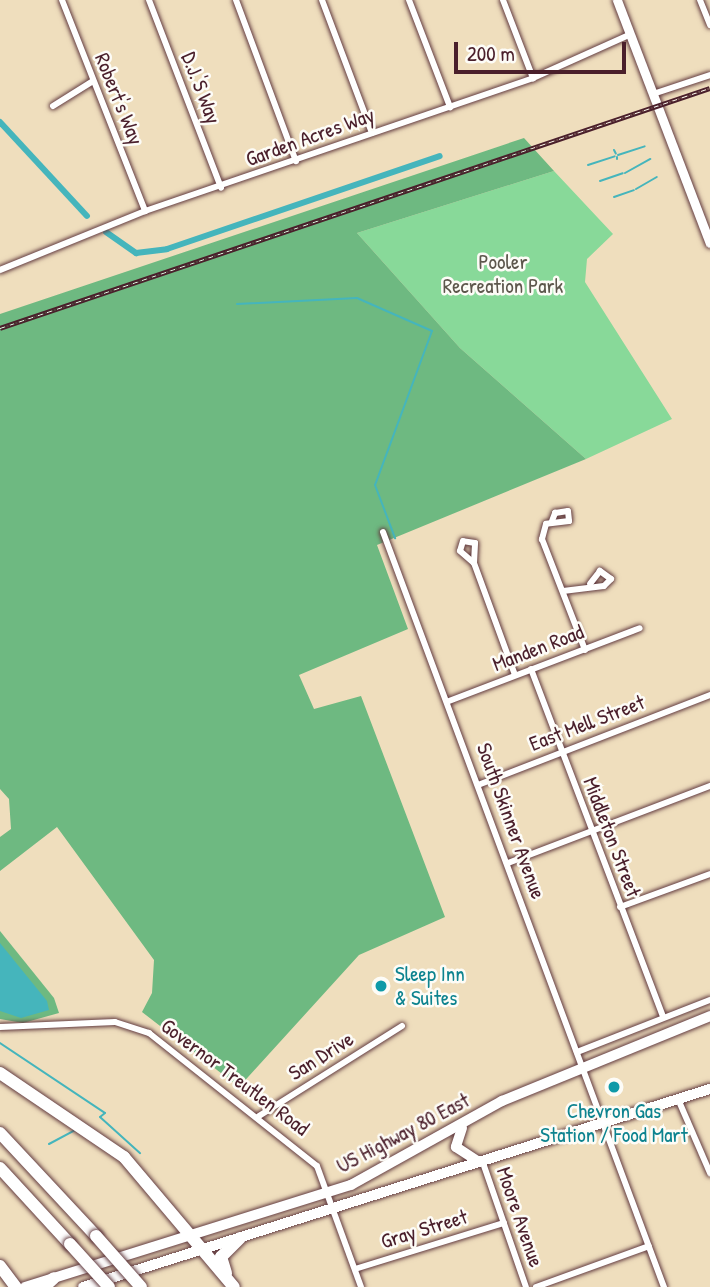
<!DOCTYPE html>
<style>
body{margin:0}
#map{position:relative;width:710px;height:1287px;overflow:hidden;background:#efdebd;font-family:"Patrick Hand",sans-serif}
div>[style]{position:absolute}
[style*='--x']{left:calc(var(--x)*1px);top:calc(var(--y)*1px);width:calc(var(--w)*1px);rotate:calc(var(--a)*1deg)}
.green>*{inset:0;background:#88d999}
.forest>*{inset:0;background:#6eb981}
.water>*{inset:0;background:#45b5bc}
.stream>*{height:2px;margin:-1px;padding:0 1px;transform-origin:1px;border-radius:1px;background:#45b5bc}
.canal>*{height:6px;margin:-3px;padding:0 3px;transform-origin:3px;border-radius:3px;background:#45b5bc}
.roads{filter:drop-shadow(0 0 2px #633c41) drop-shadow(0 0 2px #633c41)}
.street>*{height:6px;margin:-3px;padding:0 3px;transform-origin:3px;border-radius:3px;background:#fff}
.secondary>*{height:9px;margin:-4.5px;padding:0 4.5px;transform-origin:4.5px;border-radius:4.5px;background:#fff}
.primary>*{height:10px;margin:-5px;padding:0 5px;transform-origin:5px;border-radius:5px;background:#fff}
.highway>*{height:12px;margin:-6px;padding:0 6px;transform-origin:6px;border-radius:6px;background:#fff}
.rail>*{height:4.5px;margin-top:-2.25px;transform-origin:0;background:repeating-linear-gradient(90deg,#fdfcf7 0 5px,#4a1f2b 0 10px);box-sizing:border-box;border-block:2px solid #4a1f2b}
.bridges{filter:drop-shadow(0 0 2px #633c41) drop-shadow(0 0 2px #633c41)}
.highway-bridge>*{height:12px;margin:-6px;padding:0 6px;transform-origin:6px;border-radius:6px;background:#fff}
.dots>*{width:19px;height:19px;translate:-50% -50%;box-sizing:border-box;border:4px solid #fdfcf7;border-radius:50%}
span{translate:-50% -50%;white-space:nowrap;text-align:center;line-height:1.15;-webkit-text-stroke:5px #fdfcf7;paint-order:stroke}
.street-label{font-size:21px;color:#4a1f2b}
.park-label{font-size:21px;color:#5d574c}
.culture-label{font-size:21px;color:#0d838f}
.left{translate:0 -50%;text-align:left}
.scale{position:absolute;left:454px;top:42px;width:172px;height:32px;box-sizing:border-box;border:4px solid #4a1f2b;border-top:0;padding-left:9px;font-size:21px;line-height:24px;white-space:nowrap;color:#4a1f2b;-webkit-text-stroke:5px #fdfcf7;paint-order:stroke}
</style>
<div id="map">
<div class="green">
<i style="clip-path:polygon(554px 171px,613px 234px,587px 259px,585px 282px,672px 419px,586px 459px,460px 348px,357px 233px)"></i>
</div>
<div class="forest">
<i style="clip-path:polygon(524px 138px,554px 171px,357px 233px,460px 348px,586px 459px,377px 545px,408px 629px,299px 675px,314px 709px,361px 696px,445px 917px,359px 955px,239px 1087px,142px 1012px,152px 993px,154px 960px,57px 827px,0 871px,0 837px,11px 829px,9px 799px,0 789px,0 314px)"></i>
<i style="clip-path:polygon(0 931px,54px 998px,59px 1013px,23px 1023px,0 1019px)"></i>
</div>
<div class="water">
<i style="clip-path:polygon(0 943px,47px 1001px,49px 1010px,21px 1018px,0 1011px)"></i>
</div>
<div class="stream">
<i style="--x:614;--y:150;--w:4;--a:63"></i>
<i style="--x:618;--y:155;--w:28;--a:-18"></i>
<i style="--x:617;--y:157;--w:2;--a:90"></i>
<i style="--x:588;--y:165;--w:28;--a:-18"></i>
<i style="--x:625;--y:173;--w:29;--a:-29"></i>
<i style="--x:600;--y:181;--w:24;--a:-19"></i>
<i style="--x:636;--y:189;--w:24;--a:-30"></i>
<i style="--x:614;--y:197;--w:21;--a:-19"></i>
<i style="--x:237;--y:304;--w:120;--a:-2.9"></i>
<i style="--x:357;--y:298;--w:82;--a:23.7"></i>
<i style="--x:432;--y:331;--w:164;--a:110.3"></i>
<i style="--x:375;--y:485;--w:57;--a:69.3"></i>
<i style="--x:0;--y:1043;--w:126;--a:33.7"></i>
<i style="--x:105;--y:1113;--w:6;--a:141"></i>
<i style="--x:100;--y:1117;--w:54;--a:42"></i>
<i style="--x:49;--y:1144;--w:30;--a:-28"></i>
</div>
<div class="canal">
<i style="--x:0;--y:122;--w:128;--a:47.2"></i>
<i style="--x:106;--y:232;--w:37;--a:35"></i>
<i style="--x:136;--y:253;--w:31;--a:-7"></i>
<i style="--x:167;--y:249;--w:288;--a:-18.8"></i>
</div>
<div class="roads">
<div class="street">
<i style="--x:62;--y:0;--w:227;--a:68.5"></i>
<i style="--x:149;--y:0;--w:201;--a:69"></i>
<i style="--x:236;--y:0;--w:172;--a:69.6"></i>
<i style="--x:322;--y:0;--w:142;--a:69.4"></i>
<i style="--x:409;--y:0;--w:115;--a:69"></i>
<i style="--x:503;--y:0;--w:84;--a:69"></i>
<i style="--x:700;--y:0;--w:27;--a:68"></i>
<i style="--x:653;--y:94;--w:60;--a:-18.4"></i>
<i style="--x:53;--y:106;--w:47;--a:-32"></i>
<i style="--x:0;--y:270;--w:157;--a:-22.1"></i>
<i style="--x:145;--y:211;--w:410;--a:-18.9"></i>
<i style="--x:533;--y:78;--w:107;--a:-24.2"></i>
<i style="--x:552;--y:521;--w:9;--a:-69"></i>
<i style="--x:555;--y:513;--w:13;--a:-9"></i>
<i style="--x:568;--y:511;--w:10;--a:84"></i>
<i style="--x:569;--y:521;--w:23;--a:173"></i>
<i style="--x:546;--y:524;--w:16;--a:105"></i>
<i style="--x:542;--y:539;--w:119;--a:68.8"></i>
<i style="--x:383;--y:532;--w:806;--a:69.59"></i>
<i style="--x:474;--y:563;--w:20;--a:-87"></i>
<i style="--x:475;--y:543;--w:12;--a:-171"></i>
<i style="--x:463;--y:541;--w:10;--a:107"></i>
<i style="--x:460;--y:551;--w:18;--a:41"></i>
<i style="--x:474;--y:563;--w:119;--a:69.9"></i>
<i style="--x:563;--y:591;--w:41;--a:-7"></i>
<i style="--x:604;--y:586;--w:10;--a:-45"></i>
<i style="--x:611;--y:579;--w:14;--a:-144"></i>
<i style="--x:600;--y:571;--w:16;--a:128"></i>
<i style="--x:531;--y:669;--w:371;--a:69.2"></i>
<i style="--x:449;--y:701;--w:204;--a:-20.9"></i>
<i style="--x:478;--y:785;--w:249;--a:-21.2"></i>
<i style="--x:508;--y:863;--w:216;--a:-20.9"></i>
<i style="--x:620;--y:907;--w:96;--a:-20.1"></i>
<i style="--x:0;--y:1027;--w:115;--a:-2.5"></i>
<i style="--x:115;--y:1022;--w:36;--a:18"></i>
<i style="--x:149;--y:1033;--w:214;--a:38.4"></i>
<i style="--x:317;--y:1166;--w:129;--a:70"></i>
<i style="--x:577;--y:1052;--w:143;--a:-21.4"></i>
<i style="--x:678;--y:1099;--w:81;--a:66.6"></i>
<i style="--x:259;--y:1116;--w:169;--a:-32.2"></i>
<i style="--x:482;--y:1160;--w:134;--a:70.9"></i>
<i style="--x:355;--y:1269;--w:156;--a:-17.2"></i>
<i style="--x:536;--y:1287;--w:120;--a:-19.9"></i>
</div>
<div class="secondary">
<i style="--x:617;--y:0;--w:260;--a:69.1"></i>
</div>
<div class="primary">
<i style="--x:462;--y:1128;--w:20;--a:108"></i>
<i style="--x:456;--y:1147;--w:24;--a:33"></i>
<i style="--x:25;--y:1287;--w:342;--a:-17.4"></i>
<i style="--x:351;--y:1185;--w:173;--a:-29.1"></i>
<i style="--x:502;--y:1101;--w:225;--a:-22.2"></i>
<i style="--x:83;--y:1287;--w:658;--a:-17.53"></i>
</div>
<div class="highway">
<i style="--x:0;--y:1073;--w:150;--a:34.1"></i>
<i style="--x:124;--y:1157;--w:170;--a:49.8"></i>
<i style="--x:0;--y:1133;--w:141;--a:47"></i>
<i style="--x:0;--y:1168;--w:103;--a:47.4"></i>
<i style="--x:0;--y:1266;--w:26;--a:53"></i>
<i style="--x:226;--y:1273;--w:17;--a:-107"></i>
<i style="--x:221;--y:1257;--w:27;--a:-45"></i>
<i style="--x:44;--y:1287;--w:13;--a:-42"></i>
</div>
</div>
<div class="rail">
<i style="--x:0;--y:328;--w:749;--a:-18.68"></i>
</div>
<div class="bridges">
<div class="highway-bridge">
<i style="--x:96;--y:1236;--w:68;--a:48.6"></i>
<i style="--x:70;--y:1244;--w:58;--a:47.8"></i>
</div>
</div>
<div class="dots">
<i style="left:381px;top:986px;background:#0f9aa8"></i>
<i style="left:614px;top:1087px;background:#0f9aa8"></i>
</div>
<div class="street-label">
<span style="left:201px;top:88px;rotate:69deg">D.J.'S Way</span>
<span style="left:119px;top:99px;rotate:68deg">Robert's Way</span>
<span style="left:310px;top:137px;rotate:-20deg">Garden Acres Way</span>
<span style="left:538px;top:648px;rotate:-21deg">Manden Road</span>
<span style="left:587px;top:723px;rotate:-21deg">East Mell Street</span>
<span style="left:511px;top:821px;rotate:70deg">South Skinner Avenue</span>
<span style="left:612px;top:837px;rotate:69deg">Middleton Street</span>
<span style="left:321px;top:1056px;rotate:-32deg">San Drive</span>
<span style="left:235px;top:1077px;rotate:37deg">Governor Treutlen Road</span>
<span style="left:403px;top:1133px;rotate:-28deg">US Highway 80 East</span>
<span style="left:520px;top:1217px;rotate:71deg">Moore Avenue</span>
<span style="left:424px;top:1229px;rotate:-17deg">Gray Street</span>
</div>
<div class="park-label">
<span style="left:503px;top:274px">Pooler<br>Recreation Park</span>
</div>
<div class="culture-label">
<span class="left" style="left:395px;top:986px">Sleep Inn<br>&amp; Suites</span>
<span style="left:614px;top:1123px">Chevron Gas<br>Station / Food Mart</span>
</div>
<div class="scale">200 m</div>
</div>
